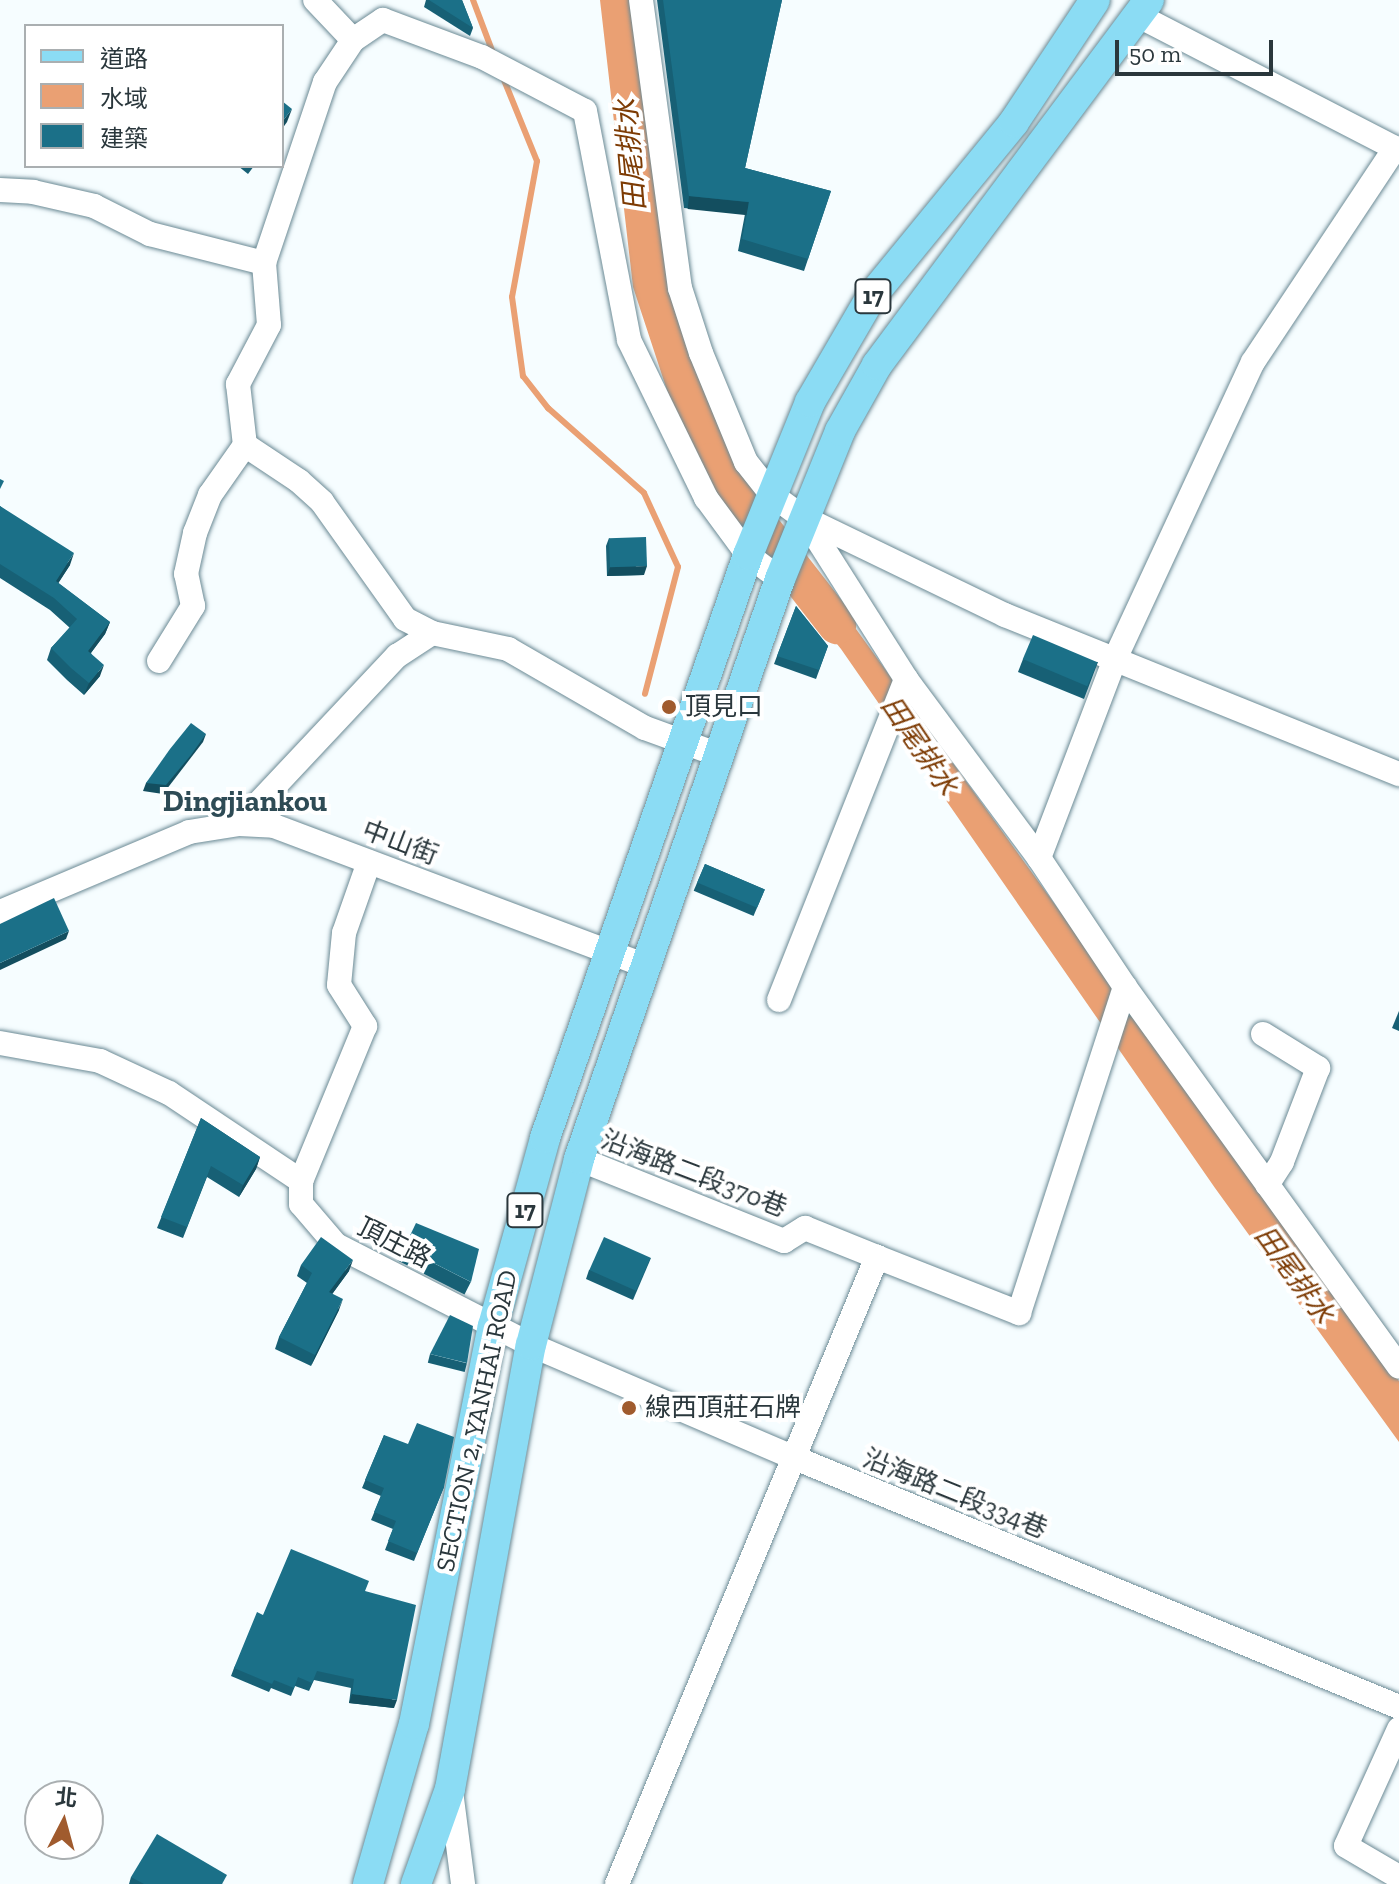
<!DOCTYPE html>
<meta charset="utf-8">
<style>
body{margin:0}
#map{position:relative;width:1399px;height:1884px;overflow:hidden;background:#f6fdff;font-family:"Zilla Slab","Noto Sans TC",serif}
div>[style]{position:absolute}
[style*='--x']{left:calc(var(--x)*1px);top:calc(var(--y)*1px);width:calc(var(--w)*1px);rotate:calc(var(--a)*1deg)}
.water>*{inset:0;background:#eaa073}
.stream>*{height:6px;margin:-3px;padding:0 3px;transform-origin:3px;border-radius:3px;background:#eaa073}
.river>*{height:38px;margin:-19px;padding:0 19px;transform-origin:19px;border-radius:19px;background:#eaa073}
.roads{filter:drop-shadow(0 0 2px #6b8a95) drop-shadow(0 0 2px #6b8a95)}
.minor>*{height:24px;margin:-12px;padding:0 12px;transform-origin:12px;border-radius:12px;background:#fff}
.major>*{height:30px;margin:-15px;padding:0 15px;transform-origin:15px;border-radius:15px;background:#8bdcf4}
.wall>*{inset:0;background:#176075;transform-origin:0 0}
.shaded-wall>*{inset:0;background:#134e5f;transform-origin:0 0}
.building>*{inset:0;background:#1b7088;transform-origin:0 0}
.dots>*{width:22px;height:22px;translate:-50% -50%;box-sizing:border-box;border:4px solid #fff;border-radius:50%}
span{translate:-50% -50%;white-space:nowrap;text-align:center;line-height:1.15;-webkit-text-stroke:8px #fff;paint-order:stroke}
.shield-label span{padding:2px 6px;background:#fff;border:2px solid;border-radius:6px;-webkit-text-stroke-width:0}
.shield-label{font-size:24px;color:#2a373c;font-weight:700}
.poi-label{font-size:26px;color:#2a373c}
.left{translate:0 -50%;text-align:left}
.street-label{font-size:26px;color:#2a373c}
.water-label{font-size:28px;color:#7d3b04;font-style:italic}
.quarter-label{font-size:30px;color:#2e4b55;font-weight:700}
.legend{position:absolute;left:24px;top:24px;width:260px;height:144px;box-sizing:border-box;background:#fff;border:2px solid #aaafb1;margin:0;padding:10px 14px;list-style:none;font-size:24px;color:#2a373c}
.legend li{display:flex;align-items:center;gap:16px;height:40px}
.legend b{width:40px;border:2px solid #aaafb1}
.north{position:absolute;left:24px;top:1780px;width:80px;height:80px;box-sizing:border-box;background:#fff;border:2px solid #aaafb1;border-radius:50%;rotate:6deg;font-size:22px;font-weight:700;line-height:32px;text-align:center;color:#2a373c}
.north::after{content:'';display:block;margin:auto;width:28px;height:36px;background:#a05b2e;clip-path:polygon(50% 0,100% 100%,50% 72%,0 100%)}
.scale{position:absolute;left:1115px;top:40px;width:158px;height:36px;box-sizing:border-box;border:4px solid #2a373c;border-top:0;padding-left:10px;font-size:24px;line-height:28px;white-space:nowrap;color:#2a373c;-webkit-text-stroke:6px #fff;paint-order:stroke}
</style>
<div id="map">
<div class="water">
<i style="clip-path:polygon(600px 0,634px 0,666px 239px,750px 482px,737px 517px,705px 482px,684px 442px,633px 287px)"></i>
<i style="clip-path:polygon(812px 568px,1399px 1381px,1399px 1442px,1215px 1188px,841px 649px,800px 598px)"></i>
</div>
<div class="stream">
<i style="--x:473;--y:0;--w:57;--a:69.3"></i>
<i style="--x:502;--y:75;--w:93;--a:67.9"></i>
<i style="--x:537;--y:161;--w:138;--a:100.4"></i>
<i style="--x:512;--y:297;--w:80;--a:82.1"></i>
<i style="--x:523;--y:376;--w:41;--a:52"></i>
<i style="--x:548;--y:408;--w:128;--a:41.5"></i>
<i style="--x:644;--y:493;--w:81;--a:65.3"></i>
<i style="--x:678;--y:567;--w:131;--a:104.6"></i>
</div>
<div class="river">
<i style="--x:710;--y:462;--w:207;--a:52.1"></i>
</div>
<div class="roads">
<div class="minor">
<i style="--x:641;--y:0;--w:291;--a:82.3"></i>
<i style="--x:680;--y:288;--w:68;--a:72.1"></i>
<i style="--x:701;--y:353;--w:118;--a:67.6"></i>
<i style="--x:746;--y:462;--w:42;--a:51.8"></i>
<i style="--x:772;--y:495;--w:39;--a:36"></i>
<i style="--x:804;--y:518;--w:223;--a:25.8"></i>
<i style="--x:1005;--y:615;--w:425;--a:22"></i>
<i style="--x:1139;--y:16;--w:292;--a:27.3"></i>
<i style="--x:353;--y:40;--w:36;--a:-34"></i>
<i style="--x:383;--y:20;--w:106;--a:20.5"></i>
<i style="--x:482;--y:57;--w:116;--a:27.7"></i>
<i style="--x:585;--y:111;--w:233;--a:79.1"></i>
<i style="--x:629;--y:340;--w:176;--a:64"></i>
<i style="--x:706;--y:498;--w:71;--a:53.6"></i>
<i style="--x:748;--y:555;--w:40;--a:37"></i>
<i style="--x:0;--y:190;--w:33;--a:3"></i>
<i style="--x:33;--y:192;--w:63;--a:12.9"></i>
<i style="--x:94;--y:206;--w:63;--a:26.6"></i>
<i style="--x:150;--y:234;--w:118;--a:14.3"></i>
<i style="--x:264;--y:263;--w:191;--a:-71.4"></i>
<i style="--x:325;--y:82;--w:50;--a:-56.3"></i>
<i style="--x:353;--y:40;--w:55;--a:-133.5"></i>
<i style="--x:264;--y:263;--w:62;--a:85.4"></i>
<i style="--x:269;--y:325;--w:67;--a:117.7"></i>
<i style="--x:238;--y:384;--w:61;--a:83.5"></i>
<i style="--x:245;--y:445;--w:65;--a:33.7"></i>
<i style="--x:299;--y:481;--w:31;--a:42"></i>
<i style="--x:322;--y:502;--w:143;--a:54.6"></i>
<i style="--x:405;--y:619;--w:30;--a:27"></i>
<i style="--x:432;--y:633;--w:78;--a:11.9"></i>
<i style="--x:508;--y:649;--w:158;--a:30"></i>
<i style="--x:645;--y:728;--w:79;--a:20"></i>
<i style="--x:804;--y:518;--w:191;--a:57.6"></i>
<i style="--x:906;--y:679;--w:223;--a:53.4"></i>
<i style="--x:1039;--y:858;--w:155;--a:56.3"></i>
<i style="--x:1125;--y:987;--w:468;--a:54.2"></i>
<i style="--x:159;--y:661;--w:65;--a:-58.3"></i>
<i style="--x:193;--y:606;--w:33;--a:-102"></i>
<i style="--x:186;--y:574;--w:42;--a:-77.6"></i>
<i style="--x:195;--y:533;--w:41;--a:-68.5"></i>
<i style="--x:210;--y:495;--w:61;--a:-55"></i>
<i style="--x:239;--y:824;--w:231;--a:-46.8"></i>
<i style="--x:397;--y:656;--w:42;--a:-33.3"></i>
<i style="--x:1039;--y:858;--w:213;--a:-69.1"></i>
<i style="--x:1115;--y:659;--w:327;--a:-65.1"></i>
<i style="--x:1253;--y:362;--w:257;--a:-56.4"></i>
<i style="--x:369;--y:862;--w:75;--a:109.4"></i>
<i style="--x:344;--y:933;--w:52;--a:95.5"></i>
<i style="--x:339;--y:985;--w:49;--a:57.6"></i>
<i style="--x:365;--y:1026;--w:168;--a:112.4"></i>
<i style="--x:301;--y:1181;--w:23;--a:90"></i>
<i style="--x:301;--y:1204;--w:54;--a:49.5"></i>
<i style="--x:336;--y:1245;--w:219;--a:27.1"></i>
<i style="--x:531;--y:1345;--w:287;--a:23.2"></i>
<i style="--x:795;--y:1458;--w:653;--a:22.4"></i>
<i style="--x:0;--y:912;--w:205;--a:-22.9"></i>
<i style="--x:189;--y:832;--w:51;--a:-9.1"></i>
<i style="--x:239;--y:824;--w:35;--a:3"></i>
<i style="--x:274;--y:826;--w:395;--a:20.6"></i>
<i style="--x:779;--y:1000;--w:345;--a:-68.4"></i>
<i style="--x:1263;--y:1034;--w:65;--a:31.7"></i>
<i style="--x:1318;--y:1068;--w:101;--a:111"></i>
<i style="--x:1282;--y:1162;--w:27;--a:123"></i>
<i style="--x:0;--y:1043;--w:102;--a:10.2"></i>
<i style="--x:100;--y:1061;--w:76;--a:24.9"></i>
<i style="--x:169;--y:1093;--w:159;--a:33.7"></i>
<i style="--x:579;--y:1159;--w:221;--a:21.8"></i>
<i style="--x:784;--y:1241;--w:25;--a:-32"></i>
<i style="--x:805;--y:1228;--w:78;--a:21.9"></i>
<i style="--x:1399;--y:1729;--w:128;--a:114.4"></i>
<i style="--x:1346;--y:1846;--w:61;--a:30.3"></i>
<i style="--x:451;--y:1791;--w:94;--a:82.6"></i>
<i style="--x:617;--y:1884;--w:679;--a:-67.48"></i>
<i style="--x:877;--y:1257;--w:153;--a:21.5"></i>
<i style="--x:1019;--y:1313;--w:343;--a:-72"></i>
</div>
<div class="major">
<i style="--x:368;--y:1884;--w:166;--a:-74"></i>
<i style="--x:414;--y:1724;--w:406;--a:-78.8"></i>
<i style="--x:493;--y:1326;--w:195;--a:-74.5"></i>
<i style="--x:545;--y:1138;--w:617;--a:-70.8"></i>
<i style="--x:748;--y:555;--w:165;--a:-67.9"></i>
<i style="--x:810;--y:402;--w:121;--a:-59.8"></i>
<i style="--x:871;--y:297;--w:226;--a:-50.7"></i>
<i style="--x:1014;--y:122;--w:146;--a:-56.4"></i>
<i style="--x:416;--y:1884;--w:101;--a:-70.3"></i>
<i style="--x:450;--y:1789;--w:451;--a:-79.7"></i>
<i style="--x:531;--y:1345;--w:192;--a:-75.5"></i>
<i style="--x:579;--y:1159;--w:614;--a:-70.89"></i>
<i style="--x:780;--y:579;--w:160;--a:-67.9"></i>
<i style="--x:840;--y:431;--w:76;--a:-60.7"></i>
<i style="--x:877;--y:365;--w:455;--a:-53.3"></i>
</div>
</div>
<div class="wall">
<i style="clip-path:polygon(426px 0,462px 0,473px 28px,470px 36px,424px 7px)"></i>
<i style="clip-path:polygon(657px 0,782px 0,745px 168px,831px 191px,804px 271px,738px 251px,745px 214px,684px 208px)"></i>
<i style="clip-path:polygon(238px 166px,254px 166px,248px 174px)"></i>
<i style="clip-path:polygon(0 506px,70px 565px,58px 583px,110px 622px,105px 634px,91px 653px,100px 676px,84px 695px,67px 680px,47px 660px,51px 648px,70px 628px,50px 610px,0 578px)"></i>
<i style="clip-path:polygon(609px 538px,644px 575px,607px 576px,606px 546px)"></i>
<i style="clip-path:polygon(796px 606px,828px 646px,816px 679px,774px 664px)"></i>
<i style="clip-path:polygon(1023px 659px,1098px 662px,1084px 699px,1018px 672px)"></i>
<i style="left:705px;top:864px;width:65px;height:29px;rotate:23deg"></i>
<i style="clip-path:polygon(1399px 1011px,1399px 1031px,1392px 1028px)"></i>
<i style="clip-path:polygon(201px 1118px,260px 1157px,256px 1169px,239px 1197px,207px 1177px,183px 1238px,157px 1228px)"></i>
<i style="left:404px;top:1248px;width:75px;height:14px;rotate:27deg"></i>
<i style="clip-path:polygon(651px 1258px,633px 1300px,586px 1279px,589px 1270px)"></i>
<i style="clip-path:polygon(301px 1265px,349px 1271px,332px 1294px,339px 1310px,311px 1366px,275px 1349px,279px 1337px,307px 1283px,297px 1276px)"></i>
<i style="left:430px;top:1354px;width:38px;height:9px;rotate:14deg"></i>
<i style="clip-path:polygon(384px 1435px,444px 1487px,414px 1561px,385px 1550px,393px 1529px,371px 1520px,381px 1496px,362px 1488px)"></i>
<i style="clip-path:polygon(365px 1591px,394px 1708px,349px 1703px,351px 1688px,314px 1680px,309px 1691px,295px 1686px,291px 1696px,271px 1688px,269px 1692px,231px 1676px,234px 1668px,263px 1615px)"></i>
<i style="clip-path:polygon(131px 1877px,224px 1884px,129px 1884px)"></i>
</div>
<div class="shaded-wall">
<i style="clip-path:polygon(292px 109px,287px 122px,282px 129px,282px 122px)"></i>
<i style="left:689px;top:196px;width:60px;height:13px;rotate:6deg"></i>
<i style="clip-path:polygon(74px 553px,70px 565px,52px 593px,56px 581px)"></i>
<i style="clip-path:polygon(647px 566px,644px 575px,607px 576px,610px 567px)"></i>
<i style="clip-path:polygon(110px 622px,105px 634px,84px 662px,88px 651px)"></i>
<i style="clip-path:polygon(104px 665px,100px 676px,84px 695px,89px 683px)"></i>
<i style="clip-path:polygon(206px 734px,203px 742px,163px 794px,143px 791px,146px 783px)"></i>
<i style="clip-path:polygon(69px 931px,66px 939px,0 970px,0 963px)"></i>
<i style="clip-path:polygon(260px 1157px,256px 1169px,239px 1197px,243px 1185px)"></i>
<i style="clip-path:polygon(353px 1260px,349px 1271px,325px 1304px,329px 1292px)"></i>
<i style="clip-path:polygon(343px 1299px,339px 1310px,311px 1366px,315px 1355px)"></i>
<i style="clip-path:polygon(352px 1694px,397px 1700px,394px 1708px,349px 1703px)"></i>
</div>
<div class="building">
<i style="clip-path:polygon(429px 0,462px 0,473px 28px)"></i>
<i style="clip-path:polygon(663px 0,782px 0,745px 168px,831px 191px,808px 259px,742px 239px,749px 202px,689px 196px)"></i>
<i style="clip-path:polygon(282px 101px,292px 109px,282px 122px)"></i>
<i style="clip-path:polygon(0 479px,4px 481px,0 489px)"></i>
<i style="clip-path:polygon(0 506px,74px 553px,56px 581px,110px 622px,88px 651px,104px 665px,89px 683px,71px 668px,51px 648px,77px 619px,54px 598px,0 564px)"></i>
<i style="left:646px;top:537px;width:29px;height:37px;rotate:88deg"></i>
<i style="clip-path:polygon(796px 606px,828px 646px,819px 670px,777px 656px)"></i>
<i style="left:1033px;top:635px;width:70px;height:26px;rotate:23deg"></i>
<i style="clip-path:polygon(191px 723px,206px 734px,191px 755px,166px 785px,146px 783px,170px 749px)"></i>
<i style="left:705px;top:864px;width:65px;height:20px;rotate:23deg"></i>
<i style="clip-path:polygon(54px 898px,69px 931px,0 963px,0 924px)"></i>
<i style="clip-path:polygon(201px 1118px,260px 1157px,243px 1185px,211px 1166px,187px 1227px,161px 1217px)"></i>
<i style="clip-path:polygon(416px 1223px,479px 1249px,471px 1282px,404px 1248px)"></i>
<i style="clip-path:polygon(321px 1237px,353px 1260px,329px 1292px,343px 1299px,315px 1355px,279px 1337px,312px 1273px,301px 1265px)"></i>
<i style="left:604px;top:1237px;width:51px;height:36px;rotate:24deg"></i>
<i style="clip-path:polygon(450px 1315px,473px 1326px,467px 1363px,430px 1354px)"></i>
<i style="clip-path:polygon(417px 1423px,454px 1437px,444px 1487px,417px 1553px,388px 1541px,396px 1521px,374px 1512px,384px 1488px,365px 1480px,384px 1435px,408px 1444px)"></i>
<i style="clip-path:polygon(291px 1549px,369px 1581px,365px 1591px,416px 1605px,397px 1700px,352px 1694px,354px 1679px,317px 1671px,312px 1683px,298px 1677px,294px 1688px,274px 1680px,272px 1684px,234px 1668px,257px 1612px,263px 1615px)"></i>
<i style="clip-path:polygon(157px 1834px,227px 1875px,222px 1884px,144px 1884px,131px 1877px)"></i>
</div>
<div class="dots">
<i style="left:669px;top:707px;background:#a05b2e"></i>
<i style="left:629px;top:1408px;background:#a05b2e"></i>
</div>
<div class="shield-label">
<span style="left:873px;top:296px">17</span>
<span style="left:525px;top:1210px">17</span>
</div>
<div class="poi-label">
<span class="left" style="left:685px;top:707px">頂見口</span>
<span class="left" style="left:645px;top:1408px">線西頂莊石牌</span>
</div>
<div class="street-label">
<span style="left:400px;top:843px;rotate:21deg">中山街</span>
<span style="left:694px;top:1174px;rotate:21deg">沿海路二段370巷</span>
<span style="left:394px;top:1243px;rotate:27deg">頂庄路</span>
<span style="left:477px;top:1421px;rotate:-78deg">SECTION 2, YANHAI ROAD</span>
<span style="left:955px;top:1494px;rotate:22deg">沿海路二段334巷</span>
</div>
<div class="water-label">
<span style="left:631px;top:155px;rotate:-95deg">田尾排水</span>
<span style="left:919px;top:746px;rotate:56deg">田尾排水</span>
<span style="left:1294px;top:1275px;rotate:54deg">田尾排水</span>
</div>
<div class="quarter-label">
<span style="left:245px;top:801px">Dingjiankou</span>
</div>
<ul class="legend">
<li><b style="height:10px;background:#8bdcf4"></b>道路</li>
<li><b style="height:22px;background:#eaa073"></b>水域</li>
<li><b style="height:22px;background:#1b7088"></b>建築</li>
</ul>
<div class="north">北</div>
<div class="scale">50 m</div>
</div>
